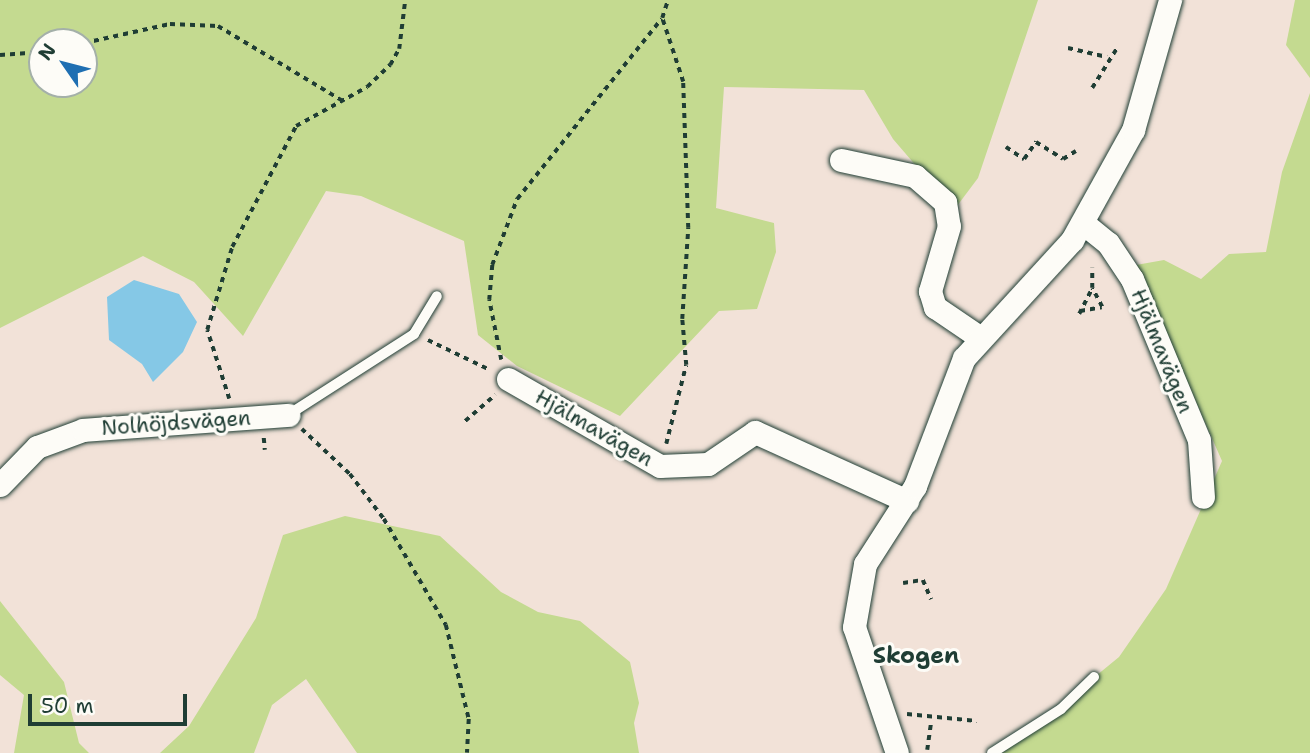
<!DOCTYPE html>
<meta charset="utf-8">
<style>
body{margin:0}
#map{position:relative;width:1310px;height:753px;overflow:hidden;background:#f2e2d8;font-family:"Shantell Sans",sans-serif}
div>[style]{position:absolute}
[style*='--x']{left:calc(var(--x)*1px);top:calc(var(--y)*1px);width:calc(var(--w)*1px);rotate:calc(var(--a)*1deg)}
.green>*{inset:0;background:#c4da90}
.water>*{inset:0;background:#85c8e6}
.path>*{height:3.5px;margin-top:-1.75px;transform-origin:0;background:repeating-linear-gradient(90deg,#1f3d34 0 5px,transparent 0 10px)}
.roads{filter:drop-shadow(0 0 2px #1f3d34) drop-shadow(0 0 2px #1f3d34)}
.lane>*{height:10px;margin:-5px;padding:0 5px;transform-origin:5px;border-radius:5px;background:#fdfcf7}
.street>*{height:23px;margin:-11.5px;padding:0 11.5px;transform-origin:11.5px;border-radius:11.5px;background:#fdfcf7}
span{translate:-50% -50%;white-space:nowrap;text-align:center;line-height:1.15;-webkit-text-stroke:6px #fdfcf7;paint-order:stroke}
.street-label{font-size:21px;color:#1f3d34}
.neighbourhood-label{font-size:23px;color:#1f3d34;font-weight:700}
.north{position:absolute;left:28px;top:28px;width:70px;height:70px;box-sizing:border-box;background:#fdfcf7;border:2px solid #a4b0a9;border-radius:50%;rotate:305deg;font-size:19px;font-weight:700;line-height:28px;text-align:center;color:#1f3d34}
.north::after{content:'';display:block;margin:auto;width:24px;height:32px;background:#1f6fb2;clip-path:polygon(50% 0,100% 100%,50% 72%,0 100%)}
.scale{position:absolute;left:28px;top:694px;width:159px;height:32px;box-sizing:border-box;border:4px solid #1f3d34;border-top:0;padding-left:9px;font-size:21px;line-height:24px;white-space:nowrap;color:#1f3d34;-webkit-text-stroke:5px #fdfcf7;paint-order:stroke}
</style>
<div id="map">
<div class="green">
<i style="clip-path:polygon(evenodd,0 0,1038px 0,978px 178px,954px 210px,893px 139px,864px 90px,724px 87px,716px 208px,774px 223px,776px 252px,757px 309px,719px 311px,620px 416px,517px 366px,478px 335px,464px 241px,361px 196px,326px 191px,243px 336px,194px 282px,143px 256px,0 328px,0 0,42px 42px,84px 42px,84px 84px,42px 84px,42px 42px)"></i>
<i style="clip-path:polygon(1295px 0,1310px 0,1310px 78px,1286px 45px)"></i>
<i style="clip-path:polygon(1310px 93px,1310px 753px,1002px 753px,1119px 657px,1166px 589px,1222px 461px,1136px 265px,1164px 260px,1201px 279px,1229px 254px,1266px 252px,1282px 172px)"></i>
<i style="clip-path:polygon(345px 516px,440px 536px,501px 592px,538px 612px,580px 621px,630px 662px,639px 703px,634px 723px,639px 753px,357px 753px,306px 679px,272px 705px,254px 753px,160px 753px,189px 726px,256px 618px,283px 535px)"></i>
<i style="clip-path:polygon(0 601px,64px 682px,79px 743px,89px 753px,14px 753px,24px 695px,0 675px)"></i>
</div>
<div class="water">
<i style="clip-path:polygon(134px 280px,179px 294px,197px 322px,183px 352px,153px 382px,142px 364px,109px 340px,107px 297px)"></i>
</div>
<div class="path">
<i style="--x:84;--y:43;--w:88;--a:-12.5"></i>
<i style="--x:170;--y:24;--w:48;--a:2.4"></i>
<i style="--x:218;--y:26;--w:146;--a:31"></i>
<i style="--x:1068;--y:48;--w:40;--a:13"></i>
<i style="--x:0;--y:55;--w:42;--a:-4.1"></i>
<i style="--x:1092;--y:88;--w:47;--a:-58"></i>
<i style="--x:1006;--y:147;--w:22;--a:34"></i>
<i style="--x:1024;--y:159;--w:21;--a:-55"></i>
<i style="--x:1036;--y:142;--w:32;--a:32"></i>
<i style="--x:1063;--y:159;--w:15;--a:-32"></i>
<i style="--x:1080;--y:311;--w:22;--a:-10"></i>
<i style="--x:1102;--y:307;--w:21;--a:-118"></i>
<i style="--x:1079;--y:314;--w:29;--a:-63"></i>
<i style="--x:1092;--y:288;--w:20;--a:-90"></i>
<i style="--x:428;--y:340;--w:69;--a:25.8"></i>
<i style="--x:501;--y:360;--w:61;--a:-101.3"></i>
<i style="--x:489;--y:300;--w:35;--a:-85"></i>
<i style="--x:492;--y:265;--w:71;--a:-69.3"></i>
<i style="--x:517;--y:199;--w:231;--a:-51.3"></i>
<i style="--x:229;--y:399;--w:72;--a:-107.7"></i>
<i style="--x:207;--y:330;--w:87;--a:-73.2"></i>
<i style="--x:232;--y:247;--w:137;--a:-62.1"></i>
<i style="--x:296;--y:126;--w:81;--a:-28.8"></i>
<i style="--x:367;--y:87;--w:32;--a:-44"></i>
<i style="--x:390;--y:65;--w:18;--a:-61"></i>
<i style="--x:399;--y:49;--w:49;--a:-83"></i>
<i style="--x:465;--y:421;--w:40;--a:-41"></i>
<i style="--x:302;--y:429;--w:66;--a:43.2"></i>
<i style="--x:350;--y:474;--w:56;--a:52.9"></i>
<i style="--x:384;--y:519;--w:123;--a:59.7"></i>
<i style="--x:446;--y:625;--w:97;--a:76.3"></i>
<i style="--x:469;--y:719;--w:34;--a:93"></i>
<i style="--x:264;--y:438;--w:12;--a:85"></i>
<i style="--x:666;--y:444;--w:81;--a:-75.8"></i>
<i style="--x:686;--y:365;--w:46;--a:-95"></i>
<i style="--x:682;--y:319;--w:91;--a:-86.2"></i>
<i style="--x:688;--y:228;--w:146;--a:-92"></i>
<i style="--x:683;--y:82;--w:67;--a:-108.2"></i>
<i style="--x:662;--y:18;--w:19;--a:-72"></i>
<i style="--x:903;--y:583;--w:20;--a:-9"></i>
<i style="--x:923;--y:580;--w:21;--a:67"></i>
<i style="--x:907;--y:714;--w:70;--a:5.7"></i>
<i style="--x:927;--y:750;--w:29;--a:-82"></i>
</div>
<div class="roads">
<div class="lane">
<i style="--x:288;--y:415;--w:150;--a:-32.7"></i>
<i style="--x:414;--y:334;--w:44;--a:-58.8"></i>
<i style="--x:992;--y:753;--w:82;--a:-32.5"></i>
<i style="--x:1061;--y:709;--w:46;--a:-44.1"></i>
</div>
<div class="street">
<i style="--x:841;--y:160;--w:76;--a:12.2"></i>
<i style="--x:915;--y:176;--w:40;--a:41"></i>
<i style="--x:945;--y:202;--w:24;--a:81"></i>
<i style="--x:949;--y:226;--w:68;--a:106.3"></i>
<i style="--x:930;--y:291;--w:17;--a:73"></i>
<i style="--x:935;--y:307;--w:53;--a:34.3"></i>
<i style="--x:1083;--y:223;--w:32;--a:39"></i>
<i style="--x:1108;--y:243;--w:43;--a:56.3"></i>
<i style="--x:1132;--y:279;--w:174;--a:67.4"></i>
<i style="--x:1199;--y:440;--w:57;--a:86"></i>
<i style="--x:508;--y:379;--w:175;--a:29.8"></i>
<i style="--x:660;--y:466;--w:48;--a:-2.4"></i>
<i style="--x:708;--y:464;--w:57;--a:-34.2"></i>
<i style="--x:755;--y:432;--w:167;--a:24.4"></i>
<i style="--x:0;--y:485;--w:53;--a:-45.8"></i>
<i style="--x:37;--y:447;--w:49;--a:-20.3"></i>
<i style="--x:83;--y:430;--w:206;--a:-4.2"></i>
<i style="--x:897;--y:753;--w:133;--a:-108.8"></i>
<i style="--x:854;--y:627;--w:64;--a:-80.1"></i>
<i style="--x:865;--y:564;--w:93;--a:-57.3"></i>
<i style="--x:915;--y:486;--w:137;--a:-69.1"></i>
<i style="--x:964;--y:358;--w:160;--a:-47.5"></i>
<i style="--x:1072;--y:240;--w:126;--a:-61"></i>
<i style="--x:1133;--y:130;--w:135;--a:-74.1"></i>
</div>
</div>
<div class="street-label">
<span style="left:1162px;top:351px;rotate:68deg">Hjälmavägen</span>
<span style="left:176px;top:423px;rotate:-4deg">Nolhöjdsvägen</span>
<span style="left:594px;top:428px;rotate:30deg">Hjälmavägen</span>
</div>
<div class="neighbourhood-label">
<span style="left:916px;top:655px">Skogen</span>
</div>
<div class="north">N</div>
<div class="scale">50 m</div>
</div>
